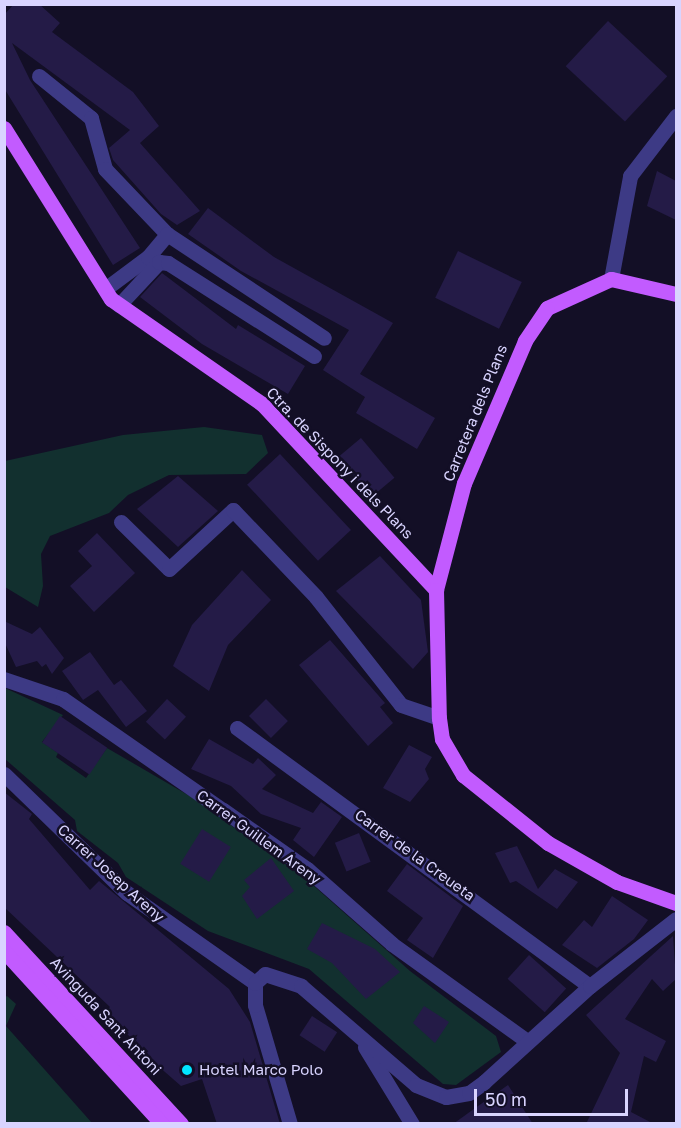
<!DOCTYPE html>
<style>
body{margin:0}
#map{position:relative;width:681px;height:1128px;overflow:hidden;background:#130f26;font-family:"Golos Text",sans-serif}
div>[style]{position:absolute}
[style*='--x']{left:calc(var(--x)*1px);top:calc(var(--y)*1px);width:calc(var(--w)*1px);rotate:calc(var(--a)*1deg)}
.green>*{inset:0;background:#12302f}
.building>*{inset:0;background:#241b47;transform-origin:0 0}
.minor>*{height:15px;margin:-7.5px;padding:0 7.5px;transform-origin:7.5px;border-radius:7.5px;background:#3d3a85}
.major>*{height:15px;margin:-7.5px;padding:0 7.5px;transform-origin:7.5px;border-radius:7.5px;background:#c25bff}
.dots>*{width:16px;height:16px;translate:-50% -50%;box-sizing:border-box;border:3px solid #130f26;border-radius:50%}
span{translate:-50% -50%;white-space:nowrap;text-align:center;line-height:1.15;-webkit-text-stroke:5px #130f26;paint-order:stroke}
.street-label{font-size:15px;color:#d9d4ff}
.poi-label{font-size:15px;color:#d9d4ff}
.left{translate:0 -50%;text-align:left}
.frame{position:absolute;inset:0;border:6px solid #d9d4ff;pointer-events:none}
.scale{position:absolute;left:474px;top:1089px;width:154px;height:27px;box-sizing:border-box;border:3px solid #d9d4ff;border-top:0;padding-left:8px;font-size:18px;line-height:21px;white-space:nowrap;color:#d9d4ff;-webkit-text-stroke:4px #130f26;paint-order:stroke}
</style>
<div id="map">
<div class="green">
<i style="clip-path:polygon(204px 427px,262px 435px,268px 453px,246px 474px,169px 475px,128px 495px,109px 513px,50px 536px,41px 554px,43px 586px,38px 607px,5px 587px,5px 461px,123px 435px)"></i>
<i style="clip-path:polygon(5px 688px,63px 715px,42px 742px,58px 753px,56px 757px,86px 778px,107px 748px,193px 798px,306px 879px,410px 971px,496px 1036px,501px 1052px,456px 1085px,443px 1084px,309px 969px,208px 931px,126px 877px,118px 863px,77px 831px,75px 820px,5px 759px)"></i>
<i style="clip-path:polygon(7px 996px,16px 1004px,6px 1026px,92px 1123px,5px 1123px,4px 998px)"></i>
</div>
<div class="building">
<i style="clip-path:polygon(14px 4px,39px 4px,60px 23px,52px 32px,133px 92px,159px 126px,140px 143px,200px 211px,177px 225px,161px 214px,113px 160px,109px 148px,130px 130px,12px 43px,30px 80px,140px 248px,113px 265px,4px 88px,4px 15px)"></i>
<i style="left:608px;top:21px;width:81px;height:62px;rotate:43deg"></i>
<i style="clip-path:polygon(657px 171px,676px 181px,676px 220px,647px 206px)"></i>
<i style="clip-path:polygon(208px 208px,274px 257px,393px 323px,360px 374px,435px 418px,417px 449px,356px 413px,365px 397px,323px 370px,349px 330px,241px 271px,188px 234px)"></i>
<i style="left:458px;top:251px;width:71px;height:52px;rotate:26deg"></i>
<i style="clip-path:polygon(162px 273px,236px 329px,238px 325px,305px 366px,288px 394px,202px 344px,140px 297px)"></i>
<i style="left:361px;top:438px;width:52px;height:30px;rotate:50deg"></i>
<i style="left:280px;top:454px;width:104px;height:45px;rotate:47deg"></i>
<i style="clip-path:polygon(178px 476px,218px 511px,178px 547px,137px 509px)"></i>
<i style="clip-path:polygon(97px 533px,135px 573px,94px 612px,70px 586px,92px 566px,78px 551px)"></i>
<i style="clip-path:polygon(380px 556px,421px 600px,428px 652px,413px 669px,336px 591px)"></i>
<i style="clip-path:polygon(242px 570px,271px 600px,228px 645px,209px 691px,173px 666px,192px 625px)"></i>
<i style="clip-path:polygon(4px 621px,32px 634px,40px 627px,64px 658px,52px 674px,46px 664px,42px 667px,37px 661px,16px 667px,4px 641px)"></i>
<i style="clip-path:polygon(330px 640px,385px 703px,380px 707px,393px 723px,368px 746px,299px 665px)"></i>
<i style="clip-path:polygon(90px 652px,114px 685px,121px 680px,147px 711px,126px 727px,98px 690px,83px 700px,62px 671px)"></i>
<i style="left:167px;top:699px;width:26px;height:31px;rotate:43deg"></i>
<i style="left:266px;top:699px;width:31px;height:24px;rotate:45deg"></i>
<i style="left:60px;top:716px;width:57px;height:32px;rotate:34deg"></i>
<i style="clip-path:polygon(209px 739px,253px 764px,258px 758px,276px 775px,262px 789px,313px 813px,321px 802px,342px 817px,314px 857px,293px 840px,301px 828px,261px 814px,231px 786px,191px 769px)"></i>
<i style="clip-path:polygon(409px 745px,432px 757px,425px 769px,429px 779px,410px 802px,383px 788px)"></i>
<i style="clip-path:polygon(4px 792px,32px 814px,29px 819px,90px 890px,99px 881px,229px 989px,250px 1022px,280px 1124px,217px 1124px,202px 1079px,181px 1086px,157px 1065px,106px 1012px,110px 1007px,4px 907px)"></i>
<i style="left:202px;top:829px;width:34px;height:41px;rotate:32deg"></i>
<i style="left:359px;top:833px;width:31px;height:26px;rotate:68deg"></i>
<i style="clip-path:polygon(517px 846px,538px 889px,555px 869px,578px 882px,557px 909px,516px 881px,510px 883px,495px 853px)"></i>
<i style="clip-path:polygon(271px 858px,294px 891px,257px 919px,242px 896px,250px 887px,244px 880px)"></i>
<i style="clip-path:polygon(407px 864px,463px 906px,433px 958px,407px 940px,423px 918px,387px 891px)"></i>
<i style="clip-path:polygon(612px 896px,648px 920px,634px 939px,597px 968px,562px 945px,584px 920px,592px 927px)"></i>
<i style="clip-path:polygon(322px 923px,375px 949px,400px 972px,366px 999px,332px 963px,307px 949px)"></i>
<i style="clip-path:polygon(673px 936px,676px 979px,663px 991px,652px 979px,625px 1019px,666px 1041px,656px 1062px,644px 1056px,631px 1112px,654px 1124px,586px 1124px,620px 1053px,586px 1015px)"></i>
<i style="left:529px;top:955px;width:50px;height:32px;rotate:42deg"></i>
<i style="clip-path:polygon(424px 1006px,449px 1022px,435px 1043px,413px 1023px)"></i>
<i style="left:312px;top:1016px;width:30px;height:23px;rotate:33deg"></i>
<i style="clip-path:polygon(508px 1085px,533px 1124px,453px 1124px,478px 1106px)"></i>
</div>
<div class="minor">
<i style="--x:39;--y:76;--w:67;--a:38.9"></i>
<i style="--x:91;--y:118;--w:53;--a:74.6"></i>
<i style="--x:105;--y:169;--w:90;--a:46.4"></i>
<i style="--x:167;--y:234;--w:188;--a:33.5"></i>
<i style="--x:611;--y:279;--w:105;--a:-79.5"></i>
<i style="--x:630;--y:176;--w:76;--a:-52.5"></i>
<i style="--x:105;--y:289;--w:54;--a:-36.7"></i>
<i style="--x:148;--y:257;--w:30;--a:-50"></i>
<i style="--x:119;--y:305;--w:59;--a:-47.1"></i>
<i style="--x:159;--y:262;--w:9;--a:6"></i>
<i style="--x:168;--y:263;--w:173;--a:32.5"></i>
<i style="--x:121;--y:522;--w:67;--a:44.4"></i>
<i style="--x:169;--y:569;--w:87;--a:-42.7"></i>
<i style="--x:233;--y:510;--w:120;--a:46.3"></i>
<i style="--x:316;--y:597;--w:137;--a:51.8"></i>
<i style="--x:401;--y:705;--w:40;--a:18.9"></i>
<i style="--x:4;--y:679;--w:62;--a:18.7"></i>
<i style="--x:63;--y:699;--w:195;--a:34.8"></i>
<i style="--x:223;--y:810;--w:103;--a:35.1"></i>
<i style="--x:307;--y:869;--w:113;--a:41.4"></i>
<i style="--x:392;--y:944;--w:166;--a:35.7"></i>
<i style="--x:237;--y:728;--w:437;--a:36.2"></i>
<i style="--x:4;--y:774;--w:171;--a:44.1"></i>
<i style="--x:127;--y:893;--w:156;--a:35.1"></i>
<i style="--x:365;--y:1047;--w:90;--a:58.6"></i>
<i style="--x:290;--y:1124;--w:124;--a:-106.4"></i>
<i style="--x:255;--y:1005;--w:22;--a:-90"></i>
<i style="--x:255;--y:983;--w:13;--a:-42"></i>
<i style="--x:265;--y:974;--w:38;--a:18"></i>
<i style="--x:301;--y:986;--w:152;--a:40.7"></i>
<i style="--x:416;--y:1085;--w:32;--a:22"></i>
<i style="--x:446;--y:1097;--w:23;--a:-10"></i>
<i style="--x:469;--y:1093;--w:19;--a:-36"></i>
<i style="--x:484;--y:1082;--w:143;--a:-42.2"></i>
<i style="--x:590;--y:986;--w:109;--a:-37.9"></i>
</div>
<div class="major">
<i style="--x:4;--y:128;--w:202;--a:58"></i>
<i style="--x:111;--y:299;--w:184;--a:34.8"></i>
<i style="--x:262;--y:404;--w:255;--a:46.9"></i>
<i style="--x:676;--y:294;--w:67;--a:-167"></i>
<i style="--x:611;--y:279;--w:70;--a:155.6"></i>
<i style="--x:547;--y:308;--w:40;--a:124"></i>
<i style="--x:525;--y:341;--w:155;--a:113.2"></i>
<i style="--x:464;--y:483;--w:111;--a:104.7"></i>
<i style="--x:436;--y:590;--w:128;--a:88.7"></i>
<i style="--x:439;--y:718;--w:21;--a:82"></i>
<i style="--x:442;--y:739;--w:42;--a:59.7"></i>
<i style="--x:463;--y:775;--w:109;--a:38.7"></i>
<i style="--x:548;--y:843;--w:79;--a:29.5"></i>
<i style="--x:617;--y:882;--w:63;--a:19.6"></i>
<i style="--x:4;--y:932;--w:261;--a:47.3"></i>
<i style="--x:4;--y:951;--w:234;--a:47.6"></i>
</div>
<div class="dots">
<i style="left:187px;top:1070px;background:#00e5ff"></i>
</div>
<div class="street-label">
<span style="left:475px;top:413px;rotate:-68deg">Carretera dels Plans</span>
<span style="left:340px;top:463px;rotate:46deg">Ctra. de Sispony i dels Plans</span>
<span style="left:259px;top:837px;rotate:36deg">Carrer Guillem Areny</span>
<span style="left:415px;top:855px;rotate:36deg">Carrer de la Creueta</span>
<span style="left:111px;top:873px;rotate:42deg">Carrer Josep Areny</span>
<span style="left:106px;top:1016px;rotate:47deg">Avinguda Sant Antoni</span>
</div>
<div class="poi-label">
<span class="left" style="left:199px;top:1070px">Hotel Marco Polo</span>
</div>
<div class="frame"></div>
<div class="scale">50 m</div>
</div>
